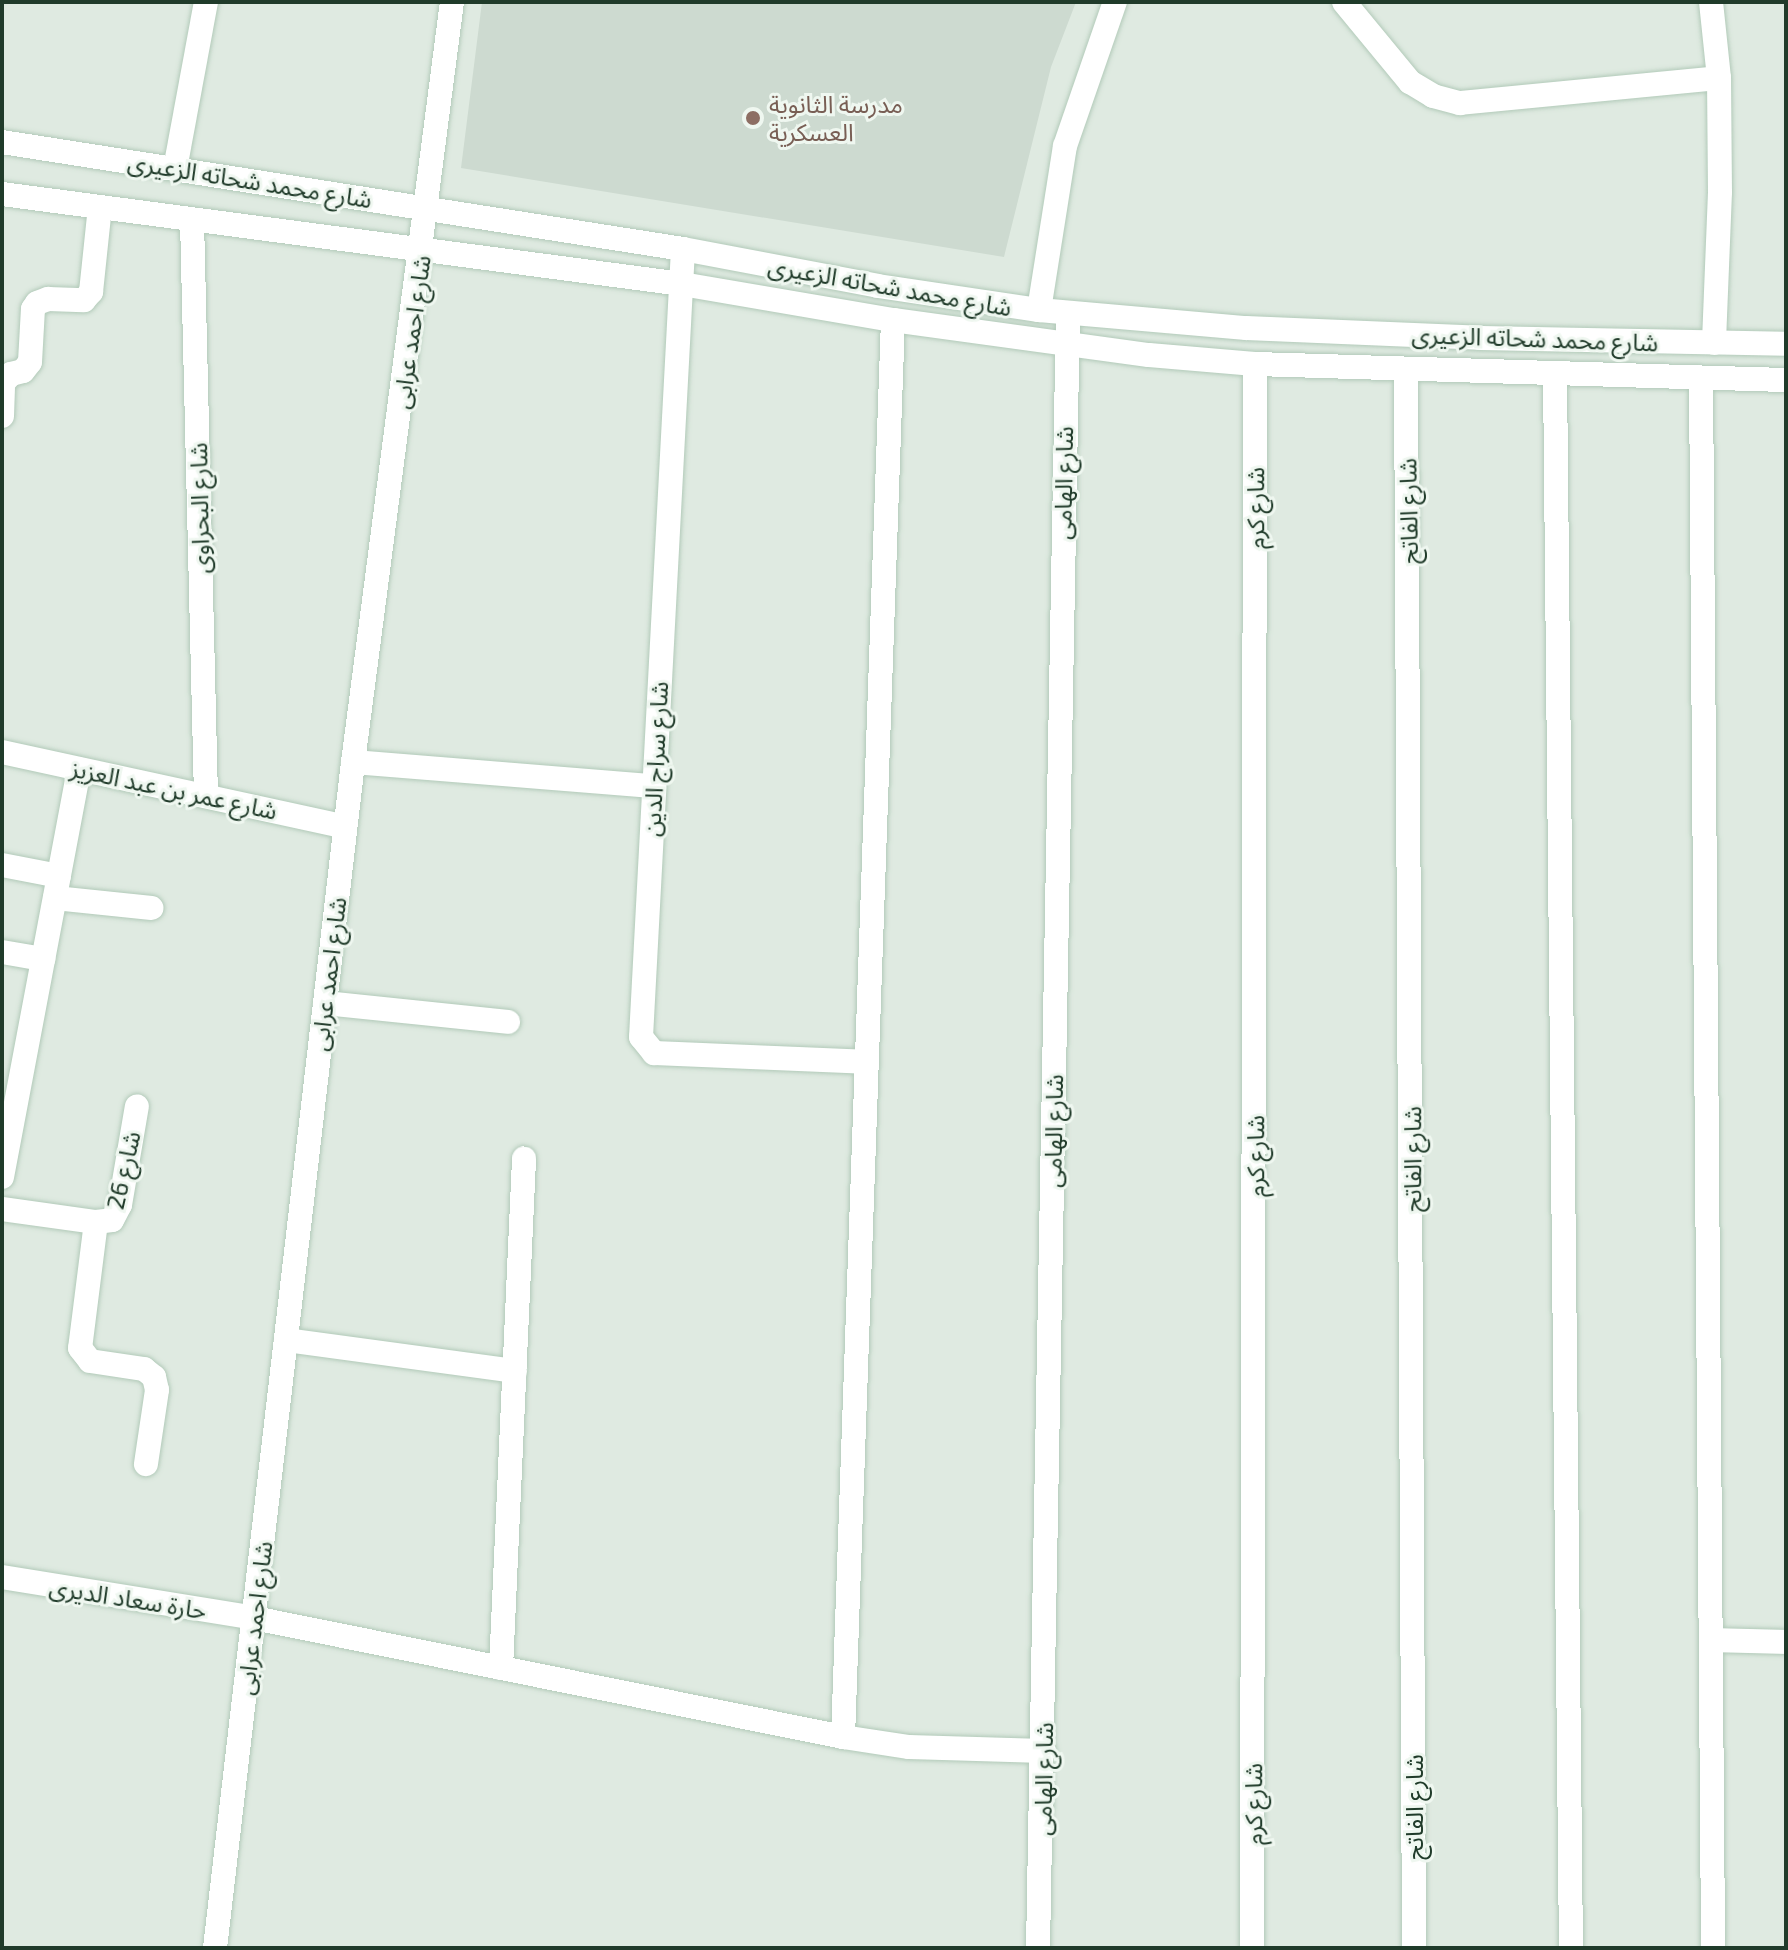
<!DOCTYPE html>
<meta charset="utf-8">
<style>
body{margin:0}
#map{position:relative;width:1788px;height:1950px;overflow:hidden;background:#dfeae1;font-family:"Exo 2","Noto Sans Arabic",sans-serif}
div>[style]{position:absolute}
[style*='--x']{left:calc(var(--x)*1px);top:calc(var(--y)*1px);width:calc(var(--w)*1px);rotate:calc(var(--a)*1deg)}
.built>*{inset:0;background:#cddad0}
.roads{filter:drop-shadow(0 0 2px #b2cab9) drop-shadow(0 0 2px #b2cab9)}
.minor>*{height:24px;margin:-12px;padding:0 12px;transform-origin:12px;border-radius:12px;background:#fff}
.tertiary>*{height:24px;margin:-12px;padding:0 12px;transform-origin:12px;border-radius:12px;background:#fff}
.secondary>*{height:24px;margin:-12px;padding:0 12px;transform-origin:12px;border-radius:12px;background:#fff}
.dots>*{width:22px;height:22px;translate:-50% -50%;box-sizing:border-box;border:4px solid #eff7f0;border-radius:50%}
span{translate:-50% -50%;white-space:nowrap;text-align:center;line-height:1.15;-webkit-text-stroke:6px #eff7f0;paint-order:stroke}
.education-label{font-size:24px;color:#785e54}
.left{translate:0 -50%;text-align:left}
.street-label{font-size:24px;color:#203b2a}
.frame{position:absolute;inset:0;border:4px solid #203b2a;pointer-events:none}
</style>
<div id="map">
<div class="built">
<i style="clip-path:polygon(482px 2px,1076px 2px,1051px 67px,1004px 257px,461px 168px)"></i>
</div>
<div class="roads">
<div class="minor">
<i style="--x:1344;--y:2;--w:104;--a:50.5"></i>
<i style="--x:1410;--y:82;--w:27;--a:31"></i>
<i style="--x:1433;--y:96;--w:28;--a:15"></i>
<i style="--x:1460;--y:103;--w:260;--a:-5.5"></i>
<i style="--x:1711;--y:2;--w:76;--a:84"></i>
<i style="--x:1719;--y:78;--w:114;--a:89.5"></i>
<i style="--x:1720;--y:192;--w:151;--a:92.3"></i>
<i style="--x:175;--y:169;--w:170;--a:-79.5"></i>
<i style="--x:192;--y:220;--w:576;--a:88.61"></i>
<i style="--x:683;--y:249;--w:789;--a:93.05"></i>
<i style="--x:641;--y:1037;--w:21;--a:51"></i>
<i style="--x:654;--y:1053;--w:211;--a:2.4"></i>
<i style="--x:1039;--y:310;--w:166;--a:-81"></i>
<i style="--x:1065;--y:146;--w:152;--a:-70.9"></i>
<i style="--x:1406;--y:370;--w:1578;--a:89.71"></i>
<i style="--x:1555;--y:373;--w:1575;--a:89.42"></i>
<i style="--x:1701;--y:378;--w:1570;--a:89.56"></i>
<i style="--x:2;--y:416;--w:33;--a:-88"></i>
<i style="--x:3;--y:383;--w:12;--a:-48"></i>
<i style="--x:11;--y:374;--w:12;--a:-14"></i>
<i style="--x:23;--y:371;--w:11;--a:-52"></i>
<i style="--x:30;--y:362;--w:53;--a:-86.8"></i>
<i style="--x:33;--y:309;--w:7;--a:-56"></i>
<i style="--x:37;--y:303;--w:12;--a:-20"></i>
<i style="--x:48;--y:299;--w:36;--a:2"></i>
<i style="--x:84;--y:300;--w:11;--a:-49"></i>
<i style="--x:91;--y:292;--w:85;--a:-84"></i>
<i style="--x:2;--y:752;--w:351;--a:12.3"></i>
<i style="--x:353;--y:762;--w:301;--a:4.6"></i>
<i style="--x:2;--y:865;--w:58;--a:10.9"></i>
<i style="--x:55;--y:898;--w:97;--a:5.9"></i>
<i style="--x:2;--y:952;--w:42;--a:9.7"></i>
<i style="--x:325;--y:1003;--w:184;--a:5.9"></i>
<i style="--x:2;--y:1177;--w:415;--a:-79.3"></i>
<i style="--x:2;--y:1209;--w:95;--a:7.9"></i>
<i style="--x:96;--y:1222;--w:16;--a:-7"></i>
<i style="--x:112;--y:1220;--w:17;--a:-62"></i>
<i style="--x:120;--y:1205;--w:100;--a:-80.3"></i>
<i style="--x:96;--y:1222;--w:127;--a:97.2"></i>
<i style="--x:80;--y:1348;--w:16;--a:52"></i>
<i style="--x:90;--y:1361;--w:55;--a:8.4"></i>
<i style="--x:144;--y:1369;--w:13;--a:39"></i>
<i style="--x:154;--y:1377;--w:13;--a:77"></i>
<i style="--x:157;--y:1390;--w:75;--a:98.5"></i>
<i style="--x:286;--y:1340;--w:231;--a:7.7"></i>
<i style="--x:2;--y:1577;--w:255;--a:9.2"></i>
<i style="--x:254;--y:1618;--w:601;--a:11.42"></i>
<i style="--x:843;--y:1737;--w:67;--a:8.6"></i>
<i style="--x:909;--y:1747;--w:135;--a:1.7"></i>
<i style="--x:1712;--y:1640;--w:74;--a:1.5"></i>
<i style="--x:501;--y:1668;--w:510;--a:-87.41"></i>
<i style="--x:843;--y:1737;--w:1418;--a:-87.98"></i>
<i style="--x:1038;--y:1948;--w:1634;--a:-88.95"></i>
<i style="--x:1252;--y:1948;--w:1584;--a:-89.89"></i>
</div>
<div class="tertiary">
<i style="--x:2;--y:142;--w:689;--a:8.93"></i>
<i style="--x:683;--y:249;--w:198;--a:10.7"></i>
<i style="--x:878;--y:286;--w:163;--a:8.5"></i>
<i style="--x:1039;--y:310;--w:208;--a:5"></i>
<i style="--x:1246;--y:328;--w:234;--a:2.4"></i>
<i style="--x:1480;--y:338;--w:306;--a:1.1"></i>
<i style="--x:2;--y:194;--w:686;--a:7.54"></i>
<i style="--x:682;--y:284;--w:214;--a:9.7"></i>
<i style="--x:893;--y:320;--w:258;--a:7.8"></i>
<i style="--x:1149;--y:355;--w:106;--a:4.9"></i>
<i style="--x:1255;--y:364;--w:531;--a:1.73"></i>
</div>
<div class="secondary">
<i style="--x:215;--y:1948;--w:1194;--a:-83.36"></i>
<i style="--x:353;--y:762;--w:766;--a:-82.58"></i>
</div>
</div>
<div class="dots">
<i style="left:753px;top:118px;background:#8d6e63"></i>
</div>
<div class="education-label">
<span class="left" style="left:769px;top:118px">مدرسة الثانوية<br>العسكرية</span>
</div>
<div class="street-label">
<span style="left:250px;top:180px;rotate:9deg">شارع محمد شحاته الزعيرى</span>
<span style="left:890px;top:286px;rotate:10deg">شارع محمد شحاته الزعيرى</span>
<span style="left:411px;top:332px;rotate:-82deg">شارع احمد عرابى</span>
<span style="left:1535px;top:338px;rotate:2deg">شارع محمد شحاته الزعيرى</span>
<span style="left:1063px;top:483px;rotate:-89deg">شارع الهامى</span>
<span style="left:199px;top:508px;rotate:-91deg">شارع البحراوى</span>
<span style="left:1255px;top:508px;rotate:-90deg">شارع كرم</span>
<span style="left:1408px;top:511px;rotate:-91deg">شارع الفاتح</span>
<span style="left:655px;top:759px;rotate:-87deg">شارع سراج الدين</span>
<span style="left:174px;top:789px;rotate:12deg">شارع عمر بن عبد العزيز</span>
<span style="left:328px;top:974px;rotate:-83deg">شارع احمد عرابى</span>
<span style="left:1053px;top:1131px;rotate:-89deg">شارع الهامى</span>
<span style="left:1255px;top:1156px;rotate:-90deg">شارع كرم</span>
<span style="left:1412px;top:1159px;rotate:-90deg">شارع الفاتح</span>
<span style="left:123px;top:1170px;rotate:-77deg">شارع 26</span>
<span style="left:128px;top:1598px;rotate:9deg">حارة سعاد الديرى</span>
<span style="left:254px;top:1618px;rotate:-83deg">شارع احمد عرابى</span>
<span style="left:1043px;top:1779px;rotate:-89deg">شارع الهامى</span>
<span style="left:1253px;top:1804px;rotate:-90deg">شارع كرم</span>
<span style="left:1414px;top:1807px;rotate:-90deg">شارع الفاتح</span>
</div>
<div class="frame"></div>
</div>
